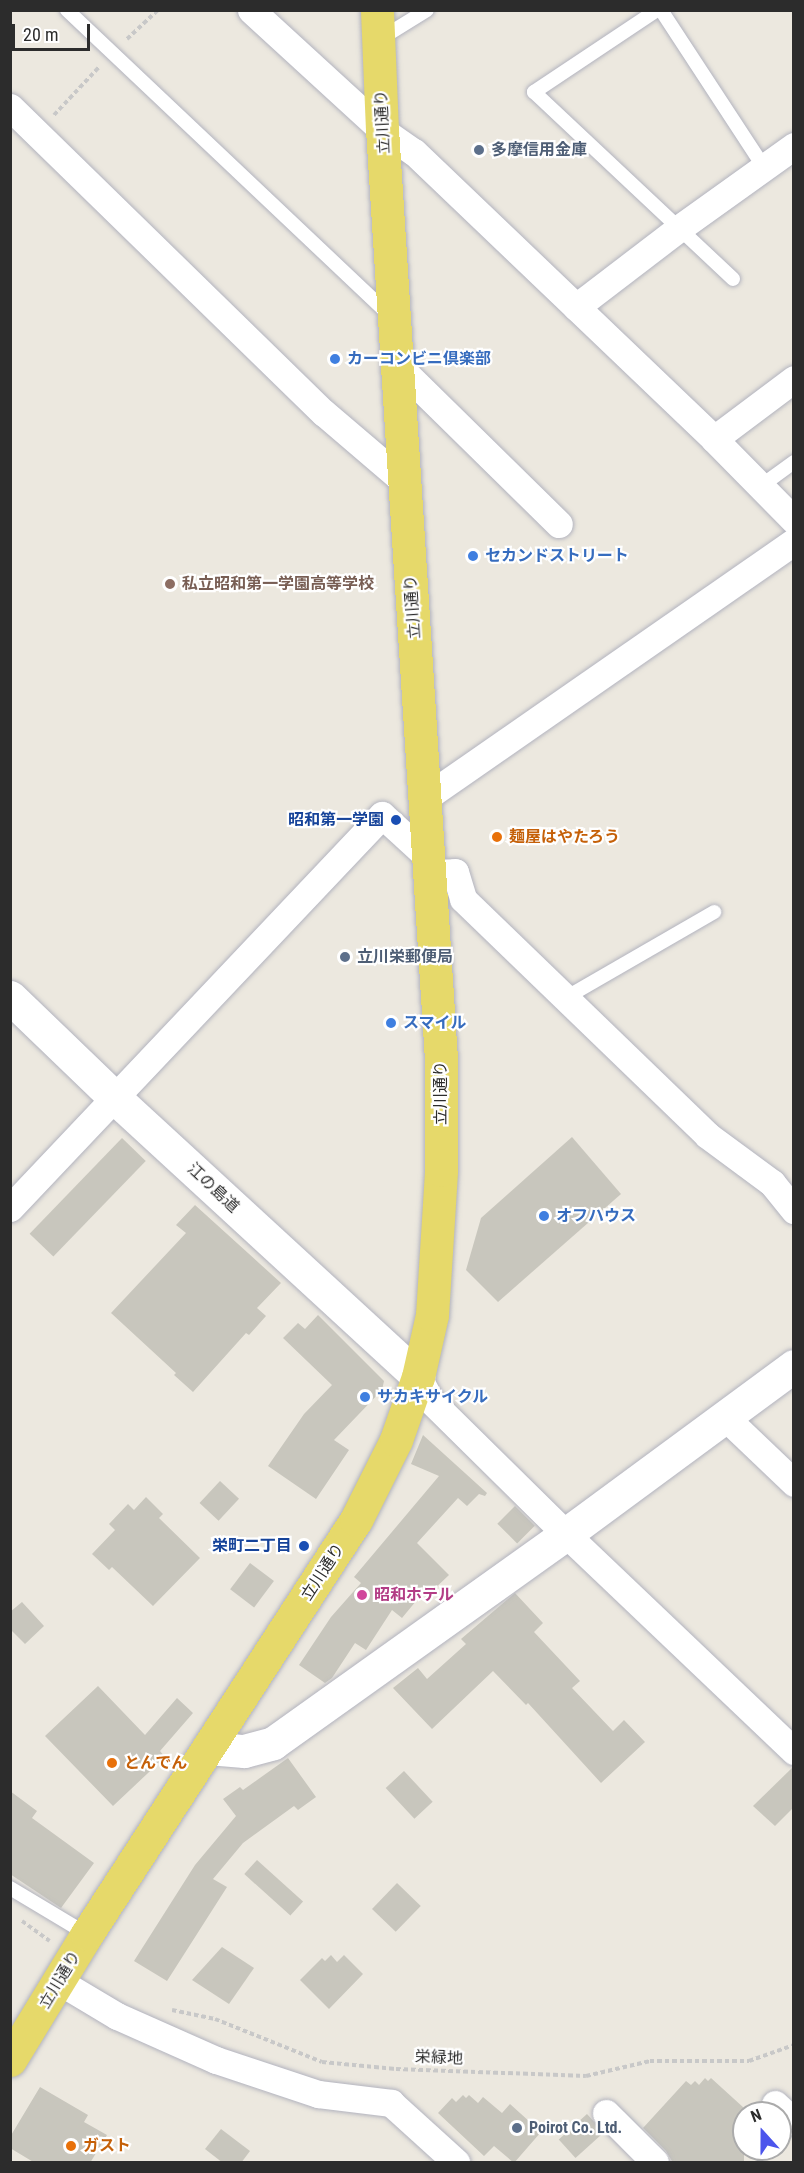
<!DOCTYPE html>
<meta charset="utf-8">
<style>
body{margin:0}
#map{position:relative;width:804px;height:2173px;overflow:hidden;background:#ece8df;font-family:"Roboto Condensed","Noto Sans JP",sans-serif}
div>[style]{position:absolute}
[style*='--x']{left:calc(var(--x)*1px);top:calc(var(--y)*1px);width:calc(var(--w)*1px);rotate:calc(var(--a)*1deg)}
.building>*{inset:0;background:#c8c6bd;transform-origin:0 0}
.path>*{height:4px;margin-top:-2px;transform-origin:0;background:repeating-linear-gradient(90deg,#c8c8c8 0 4.5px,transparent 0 7.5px)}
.roads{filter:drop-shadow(0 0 2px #b2b3be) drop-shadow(0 0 2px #b2b3be)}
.lane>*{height:14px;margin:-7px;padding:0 7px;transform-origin:7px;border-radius:7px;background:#fff}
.street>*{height:27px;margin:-13.5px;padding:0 13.5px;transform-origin:13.5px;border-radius:13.5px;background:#fff}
.secondary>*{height:33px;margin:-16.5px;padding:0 16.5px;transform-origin:16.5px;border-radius:16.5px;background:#fff}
.primary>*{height:33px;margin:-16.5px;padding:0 16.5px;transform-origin:16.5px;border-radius:16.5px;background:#e6d96a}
.dots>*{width:16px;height:16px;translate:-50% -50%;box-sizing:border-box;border:3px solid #fff;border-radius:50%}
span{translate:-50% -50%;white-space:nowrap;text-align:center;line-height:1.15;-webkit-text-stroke:4.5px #fff;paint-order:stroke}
.street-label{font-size:16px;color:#2c2c2c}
.service-label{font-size:16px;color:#4e5e75;font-weight:700}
.left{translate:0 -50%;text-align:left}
.shop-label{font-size:16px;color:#366cbe;font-weight:700}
.education-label{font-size:16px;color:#785e54;font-weight:700}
.transit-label{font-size:16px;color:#164399;font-weight:700}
.right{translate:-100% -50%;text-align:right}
.food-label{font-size:16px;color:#c56008;font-weight:700}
.hotel-label{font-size:16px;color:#b23c85;font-weight:700}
.frame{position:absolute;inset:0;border:12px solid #2c2c2c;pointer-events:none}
.north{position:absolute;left:732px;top:2101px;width:60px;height:60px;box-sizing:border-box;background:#fff;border:2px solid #ababab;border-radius:50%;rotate:339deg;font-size:16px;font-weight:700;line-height:24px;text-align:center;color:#2c2c2c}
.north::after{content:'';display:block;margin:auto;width:21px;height:27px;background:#4c55ec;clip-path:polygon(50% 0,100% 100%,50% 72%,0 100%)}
.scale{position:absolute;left:12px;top:24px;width:78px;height:27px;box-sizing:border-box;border:3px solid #2c2c2c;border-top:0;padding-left:8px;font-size:18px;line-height:21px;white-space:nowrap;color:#2c2c2c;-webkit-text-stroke:4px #fff;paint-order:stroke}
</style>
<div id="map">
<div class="building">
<i style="clip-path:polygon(572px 1137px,621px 1194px,498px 1302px,466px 1270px,481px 1218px)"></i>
<i style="left:122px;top:1138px;width:33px;height:133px;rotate:44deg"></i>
<i style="clip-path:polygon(195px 1205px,281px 1283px,257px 1308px,266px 1316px,249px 1335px,246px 1333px,193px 1392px,174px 1375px,176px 1373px,111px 1313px,186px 1233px,176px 1225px)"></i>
<i style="clip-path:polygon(318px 1315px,384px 1381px,382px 1390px,334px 1440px,349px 1450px,316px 1499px,268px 1466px,304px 1414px,332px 1385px,283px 1338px,298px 1323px,305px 1329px)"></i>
<i style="clip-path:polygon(423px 1435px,487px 1493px,485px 1496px,479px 1494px,467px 1506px,458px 1498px,417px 1543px,449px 1575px,430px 1593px,426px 1589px,402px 1618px,392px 1610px,366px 1650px,355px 1643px,332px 1678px,325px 1683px,299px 1665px,331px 1617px,361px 1583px,354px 1577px,439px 1476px,411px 1464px)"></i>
<i style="left:220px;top:1481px;width:26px;height:30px;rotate:43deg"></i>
<i style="clip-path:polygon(146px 1497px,163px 1514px,159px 1518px,200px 1558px,153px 1606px,112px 1567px,109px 1570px,92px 1554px,115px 1530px,109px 1524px,128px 1504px,134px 1510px)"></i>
<i style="left:515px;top:1506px;width:28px;height:25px;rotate:45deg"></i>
<i style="left:250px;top:1563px;width:30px;height:33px;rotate:37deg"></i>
<i style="clip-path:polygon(515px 1593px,543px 1623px,534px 1632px,580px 1681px,572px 1688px,613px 1731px,624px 1720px,645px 1742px,601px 1783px,528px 1703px,526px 1705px,493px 1671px,432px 1729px,393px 1688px,418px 1668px,427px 1679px,466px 1644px,461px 1639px)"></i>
<i style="clip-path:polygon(22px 1602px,44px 1626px,25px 1644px,10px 1629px,10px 1612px)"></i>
<i style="clip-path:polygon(98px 1686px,145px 1735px,177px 1698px,193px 1713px,160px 1751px,165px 1757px,113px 1806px,45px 1736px)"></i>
<i style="clip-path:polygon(288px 1758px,316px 1797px,298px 1810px,294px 1806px,243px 1843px,213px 1879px,227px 1887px,167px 1981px,134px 1961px,195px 1865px,236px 1816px,223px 1799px,240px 1787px,243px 1790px)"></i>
<i style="clip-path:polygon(794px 1766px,794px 1807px,775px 1826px,753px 1806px)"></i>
<i style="left:404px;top:1771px;width:42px;height:25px;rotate:47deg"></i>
<i style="clip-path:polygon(10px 1791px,37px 1811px,32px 1818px,94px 1863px,61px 1908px,10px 1874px)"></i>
<i style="left:257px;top:1860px;width:62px;height:19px;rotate:42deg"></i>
<i style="left:397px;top:1883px;width:33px;height:36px;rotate:44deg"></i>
<i style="clip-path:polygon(222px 1947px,254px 1968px,229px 2004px,192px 1980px)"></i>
<i style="clip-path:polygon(331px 1955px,337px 1962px,344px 1955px,363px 1974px,329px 2009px,300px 1980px,322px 1958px,325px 1961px)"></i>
<i style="clip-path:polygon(705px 2078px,708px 2081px,711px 2078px,744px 2108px,744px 2163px,673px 2163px,666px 2151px,643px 2128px,686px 2081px,691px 2085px,695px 2081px,699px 2085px)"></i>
<i style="clip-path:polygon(40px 2087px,88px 2115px,84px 2122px,107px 2135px,90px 2163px,35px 2163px,10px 2148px,10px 2137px)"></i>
<i style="clip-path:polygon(463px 2095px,466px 2098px,469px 2095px,478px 2103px,483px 2097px,502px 2113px,510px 2104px,541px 2132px,514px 2163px,494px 2146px,484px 2156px,438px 2113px,452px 2098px,456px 2102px)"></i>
<i style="left:587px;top:2114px;width:25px;height:38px;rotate:48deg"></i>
<i style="clip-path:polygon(221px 2129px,250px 2151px,241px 2163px,223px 2163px,205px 2149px)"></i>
</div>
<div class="path">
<i style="--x:127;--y:39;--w:42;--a:-43.1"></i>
<i style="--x:54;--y:115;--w:67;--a:-46.8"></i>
<i style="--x:22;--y:1921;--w:34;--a:36"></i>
<i style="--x:172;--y:2010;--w:44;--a:11.8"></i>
<i style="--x:215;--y:2019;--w:115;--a:21.9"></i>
<i style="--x:322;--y:2062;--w:74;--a:5.4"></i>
<i style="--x:396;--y:2069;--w:190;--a:2.1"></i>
<i style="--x:586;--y:2076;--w:66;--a:-13.2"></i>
<i style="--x:650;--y:2061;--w:99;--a:0"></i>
<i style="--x:749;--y:2061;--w:48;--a:-19.6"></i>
</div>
<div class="roads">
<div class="lane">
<i style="--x:67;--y:10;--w:443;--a:43.4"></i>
<i style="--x:657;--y:10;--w:148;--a:146.3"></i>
<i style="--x:534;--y:92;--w:273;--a:43.2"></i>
<i style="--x:661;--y:10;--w:186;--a:56.8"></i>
<i style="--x:380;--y:39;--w:55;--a:-31.7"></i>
<i style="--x:761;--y:486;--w:41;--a:-36"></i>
<i style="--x:567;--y:997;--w:170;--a:-30"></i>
<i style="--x:10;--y:1888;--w:90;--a:30.9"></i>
</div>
<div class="street">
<i style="--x:251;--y:10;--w:178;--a:42.5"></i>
<i style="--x:382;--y:130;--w:39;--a:35"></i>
<i style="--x:414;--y:152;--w:415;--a:43.7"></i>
<i style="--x:714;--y:439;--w:114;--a:45.4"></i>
<i style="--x:10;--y:107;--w:438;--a:44.3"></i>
<i style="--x:324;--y:413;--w:108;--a:40.5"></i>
<i style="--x:576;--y:307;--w:128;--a:-37.4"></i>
<i style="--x:678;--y:229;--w:143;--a:-35.6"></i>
<i style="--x:399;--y:367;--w:224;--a:44.5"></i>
<i style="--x:714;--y:439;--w:100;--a:-36.9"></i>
<i style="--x:425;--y:798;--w:449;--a:-34.8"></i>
<i style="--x:430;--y:873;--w:25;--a:-2"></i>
<i style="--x:455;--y:872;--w:28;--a:73"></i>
<i style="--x:463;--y:899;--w:339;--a:44"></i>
<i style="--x:707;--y:1135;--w:81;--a:36.4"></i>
<i style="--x:772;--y:1183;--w:35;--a:51"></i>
<i style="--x:10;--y:1208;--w:541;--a:-46.57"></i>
<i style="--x:382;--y:815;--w:64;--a:42.5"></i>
<i style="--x:418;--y:1377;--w:26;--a:62"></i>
<i style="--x:430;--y:1400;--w:191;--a:44.6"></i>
<i style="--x:566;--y:1534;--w:315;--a:43.6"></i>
<i style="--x:724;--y:1416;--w:97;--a:43.7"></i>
<i style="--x:60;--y:1982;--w:66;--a:30.8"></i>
<i style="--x:117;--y:2016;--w:108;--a:24"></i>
<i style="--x:216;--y:2060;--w:108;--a:18.4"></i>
<i style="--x:318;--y:2094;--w:74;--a:7"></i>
<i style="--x:391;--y:2103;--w:88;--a:42.2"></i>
<i style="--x:775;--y:2104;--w:26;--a:43"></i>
<i style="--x:606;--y:2113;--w:69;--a:45"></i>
</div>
<div class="secondary">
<i style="--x:10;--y:997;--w:146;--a:43.9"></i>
<i style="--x:115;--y:1098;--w:412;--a:42.6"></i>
<i style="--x:208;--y:1748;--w:36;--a:5"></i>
<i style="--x:244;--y:1751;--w:30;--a:-15"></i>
<i style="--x:273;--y:1743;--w:360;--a:-35.5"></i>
<i style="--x:566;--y:1534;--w:283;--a:-36.4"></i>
</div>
<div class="primary">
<i style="--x:10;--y:2060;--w:148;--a:-58.6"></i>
<i style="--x:87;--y:1934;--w:494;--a:-57"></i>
<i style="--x:356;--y:1520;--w:89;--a:-63.4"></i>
<i style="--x:396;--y:1440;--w:67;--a:-70.8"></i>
<i style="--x:418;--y:1377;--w:64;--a:-77.3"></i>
<i style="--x:432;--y:1315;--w:145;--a:-86.4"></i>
<i style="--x:441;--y:1170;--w:111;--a:-90"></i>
<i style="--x:441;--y:1059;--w:931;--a:-93.63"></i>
<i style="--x:382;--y:130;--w:120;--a:-92.4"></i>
</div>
</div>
<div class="dots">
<i style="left:479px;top:150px;background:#5c6f8a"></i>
<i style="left:335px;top:359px;background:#3f7fe0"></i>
<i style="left:473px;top:556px;background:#3f7fe0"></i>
<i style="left:170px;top:584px;background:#8d6e63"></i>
<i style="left:396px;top:820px;background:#1a4fb4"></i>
<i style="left:497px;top:837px;background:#e8710a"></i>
<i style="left:345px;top:957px;background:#5c6f8a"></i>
<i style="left:391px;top:1023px;background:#3f7fe0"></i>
<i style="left:544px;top:1216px;background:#3f7fe0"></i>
<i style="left:365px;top:1397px;background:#3f7fe0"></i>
<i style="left:304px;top:1546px;background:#1a4fb4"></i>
<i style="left:362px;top:1595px;background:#d1479c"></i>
<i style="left:112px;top:1763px;background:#e8710a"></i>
<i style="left:517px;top:2128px;background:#5c6f8a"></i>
<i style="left:71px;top:2146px;background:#e8710a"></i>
</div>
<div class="street-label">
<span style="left:383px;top:122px;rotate:-93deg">立川通り</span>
<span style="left:413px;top:607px;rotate:-94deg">立川通り</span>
<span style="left:441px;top:1093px;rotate:-90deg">立川通り</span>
<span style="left:213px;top:1188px;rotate:43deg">江の島道</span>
<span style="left:323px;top:1572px;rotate:-57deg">立川通り</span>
<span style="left:60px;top:1980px;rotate:-59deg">立川通り</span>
<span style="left:439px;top:2058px;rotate:2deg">栄緑地</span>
</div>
<div class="service-label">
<span class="left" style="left:491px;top:150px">多摩信用金庫</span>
<span class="left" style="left:357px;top:957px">立川栄郵便局</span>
<span class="left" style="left:529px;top:2128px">Poirot Co. Ltd.</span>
</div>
<div class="shop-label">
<span class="left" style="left:347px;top:359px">カーコンビニ倶楽部</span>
<span class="left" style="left:485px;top:556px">セカンドストリート</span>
<span class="left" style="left:403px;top:1023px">スマイル</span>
<span class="left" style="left:556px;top:1216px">オフハウス</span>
<span class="left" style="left:377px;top:1397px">サカキサイクル</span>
</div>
<div class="education-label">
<span class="left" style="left:182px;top:584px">私立昭和第一学園高等学校</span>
</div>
<div class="transit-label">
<span class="right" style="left:384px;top:820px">昭和第一学園</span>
<span class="right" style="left:292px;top:1546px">栄町二丁目</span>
</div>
<div class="food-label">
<span class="left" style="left:509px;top:837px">麺屋はやたろう</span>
<span class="left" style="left:124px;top:1763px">とんでん</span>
<span class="left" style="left:83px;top:2146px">ガスト</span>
</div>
<div class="hotel-label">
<span class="left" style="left:374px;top:1595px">昭和ホテル</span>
</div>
<div class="frame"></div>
<div class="north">N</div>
<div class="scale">20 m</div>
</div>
